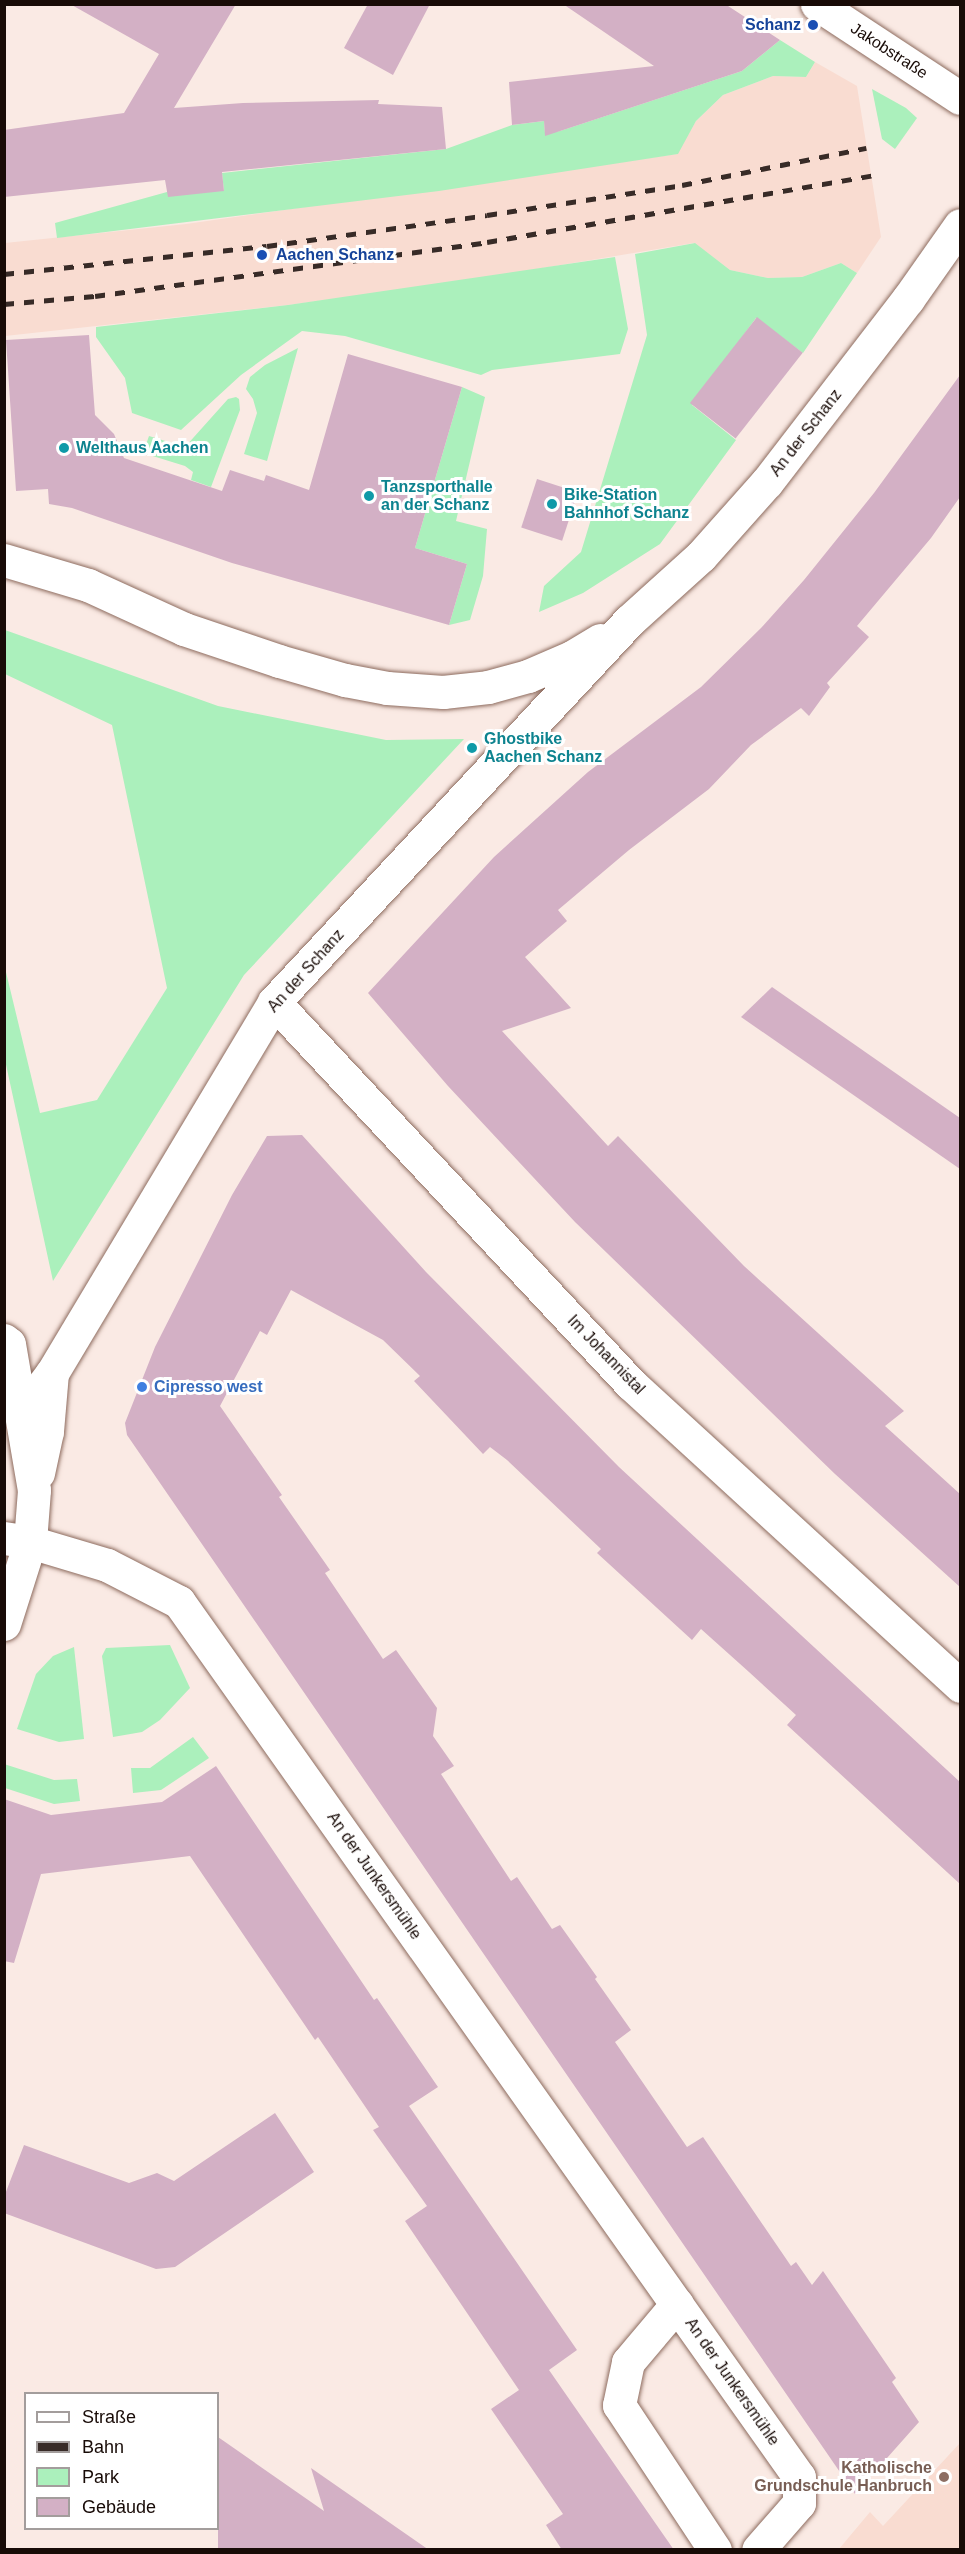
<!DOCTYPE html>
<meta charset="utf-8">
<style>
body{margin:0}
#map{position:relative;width:965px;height:2554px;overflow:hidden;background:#faeae4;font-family:Helvetica,sans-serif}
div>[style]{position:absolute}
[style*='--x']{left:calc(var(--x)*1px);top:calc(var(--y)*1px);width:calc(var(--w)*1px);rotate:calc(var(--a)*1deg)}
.built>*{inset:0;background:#f9dcd1}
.green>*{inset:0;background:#abf0bc}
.building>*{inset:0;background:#d3b0c5;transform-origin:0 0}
.roads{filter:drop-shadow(0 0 2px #8d6b5e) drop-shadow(0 0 2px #8d6b5e)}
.minor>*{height:33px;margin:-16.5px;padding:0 16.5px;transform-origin:16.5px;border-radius:16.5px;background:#fff}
.major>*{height:33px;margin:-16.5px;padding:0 16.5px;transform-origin:16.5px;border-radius:16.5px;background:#fff}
.rail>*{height:4.5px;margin-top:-2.25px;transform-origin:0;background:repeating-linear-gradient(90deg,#382b27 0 10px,transparent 0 20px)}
.dots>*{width:16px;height:16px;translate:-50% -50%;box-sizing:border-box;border:3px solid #fff;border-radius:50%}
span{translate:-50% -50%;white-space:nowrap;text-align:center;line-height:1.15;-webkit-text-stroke:6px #fff;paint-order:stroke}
.transit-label{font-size:16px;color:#164399;font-weight:700}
.right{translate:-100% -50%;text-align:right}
.left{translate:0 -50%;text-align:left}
.street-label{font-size:16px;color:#180b07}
.culture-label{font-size:16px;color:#0d838f;font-weight:700}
.shop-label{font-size:16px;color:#366cbe;font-weight:700}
.education-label{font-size:16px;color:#785e54;font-weight:700}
.frame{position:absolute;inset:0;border:6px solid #180b07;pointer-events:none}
.legend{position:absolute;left:24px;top:2392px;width:195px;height:138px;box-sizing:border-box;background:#fff;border:2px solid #a39d9c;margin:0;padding:8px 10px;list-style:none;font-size:18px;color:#180b07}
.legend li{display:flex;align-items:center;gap:12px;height:30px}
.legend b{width:30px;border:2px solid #a39d9c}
</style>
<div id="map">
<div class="built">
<i style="clip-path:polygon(815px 62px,857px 86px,881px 237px,857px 273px,841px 263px,802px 277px,768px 278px,730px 270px,694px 243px,452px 283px,288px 305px,5px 336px,5px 243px,186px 224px,677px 154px,696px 121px,723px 95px,773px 76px,806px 77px)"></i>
<i style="clip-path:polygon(960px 2443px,960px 2549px,839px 2549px,870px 2512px,883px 2526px)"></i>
</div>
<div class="green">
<i style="clip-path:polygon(780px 40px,815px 62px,806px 77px,773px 76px,723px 95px,696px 121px,678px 154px,439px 191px,57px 238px,55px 223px,167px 192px,224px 191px,222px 173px,446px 149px,512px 125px,544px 121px,545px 133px,560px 131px,742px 71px)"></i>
<i style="clip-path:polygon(872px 89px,906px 108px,917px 118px,895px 149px,882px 139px)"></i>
<i style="clip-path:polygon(695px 243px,730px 270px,768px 278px,802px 277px,841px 263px,857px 273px,803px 353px,756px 318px,692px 405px,736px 440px,660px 544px,583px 593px,539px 612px,544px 586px,581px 552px,647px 335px,635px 254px)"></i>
<i style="clip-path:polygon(615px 257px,628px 329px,620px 354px,492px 370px,481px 375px,345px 336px,302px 331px,241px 375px,181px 430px,132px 413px,125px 378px,96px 337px,96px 327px,288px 305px)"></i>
<i style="clip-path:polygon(298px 348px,267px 461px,244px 454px,257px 413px,253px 399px,246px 389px,250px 377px,265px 365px)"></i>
<i style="clip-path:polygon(462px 387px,485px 397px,456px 521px,487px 529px,483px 576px,470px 620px,449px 625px,467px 564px,415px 548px)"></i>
<i style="clip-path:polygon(236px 397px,239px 399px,240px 410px,211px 487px,191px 480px,193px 472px,185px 466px,143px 453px,149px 436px,185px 447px,228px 399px)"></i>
<i style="clip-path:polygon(5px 630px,218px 706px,386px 740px,464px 739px,244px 975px,53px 1281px,5px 1060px,5px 968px,40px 1113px,97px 1100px,167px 988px,112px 725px,5px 674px)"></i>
<i style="clip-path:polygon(170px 1645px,190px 1688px,160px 1720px,142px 1732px,113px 1737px,102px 1656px,106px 1648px)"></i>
<i style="clip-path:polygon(74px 1647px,84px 1739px,59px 1742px,17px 1729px,36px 1674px,53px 1656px)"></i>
<i style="clip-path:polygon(193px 1737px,209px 1758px,161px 1790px,133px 1793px,131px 1768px,150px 1768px)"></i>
<i style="clip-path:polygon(4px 1764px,54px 1780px,77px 1779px,80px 1801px,54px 1804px,5px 1788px)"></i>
</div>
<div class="building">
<i style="clip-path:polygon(70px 4px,236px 4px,174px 108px,243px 103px,379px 100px,378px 104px,442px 107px,446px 149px,222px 172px,224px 191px,168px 197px,165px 180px,4px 197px,4px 130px,124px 113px,159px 54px)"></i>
<i style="clip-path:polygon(368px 4px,430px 4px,393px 75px,344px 48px)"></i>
<i style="clip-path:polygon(563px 4px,725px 4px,780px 40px,742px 71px,545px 136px,544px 121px,512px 125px,509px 82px,654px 66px)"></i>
<i style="left:757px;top:317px;width:58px;height:109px;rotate:38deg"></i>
<i style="clip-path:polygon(89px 335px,95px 415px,114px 434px,124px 458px,222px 491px,230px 470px,264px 481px,266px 475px,309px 490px,348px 354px,462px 387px,415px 548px,467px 564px,449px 625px,232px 563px,72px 508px,49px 504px,48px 489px,16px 491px,6px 340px)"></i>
<i style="clip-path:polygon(960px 375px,960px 497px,931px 538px,857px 626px,869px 637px,827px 683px,830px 687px,809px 716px,801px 708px,751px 745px,709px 789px,629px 850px,558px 910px,567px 921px,525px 957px,571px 1008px,502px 1031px,608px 1146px,618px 1136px,744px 1266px,904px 1411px,885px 1426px,960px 1494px,960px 1587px,835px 1474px,575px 1222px,448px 1086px,368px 993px,494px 857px,588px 772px,701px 687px,761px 628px,804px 580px,874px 493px)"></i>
<i style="left:537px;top:479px;width:43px;height:51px;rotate:18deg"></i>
<i style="clip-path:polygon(772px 987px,960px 1118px,960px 1169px,741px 1017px)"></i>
<i style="clip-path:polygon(302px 1135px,426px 1272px,619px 1467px,960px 1782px,960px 1884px,787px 1725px,796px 1715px,749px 1672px,701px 1629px,692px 1640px,597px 1553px,601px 1549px,507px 1460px,490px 1447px,483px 1454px,414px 1381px,420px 1376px,383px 1340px,291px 1290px,267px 1335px,260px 1331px,220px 1406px,282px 1495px,279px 1497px,330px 1570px,325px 1573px,383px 1659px,396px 1650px,437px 1708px,433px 1736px,454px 1766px,441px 1774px,511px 1881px,517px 1877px,552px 1929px,560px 1925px,597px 1977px,595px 1979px,631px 2030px,615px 2042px,687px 2147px,703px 2137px,791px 2266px,796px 2262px,812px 2285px,823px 2271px,896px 2378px,892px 2382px,919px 2422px,855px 2494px,127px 1435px,125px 1423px,155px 1347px,232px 1195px,267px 1136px)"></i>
<i style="clip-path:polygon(216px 1766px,374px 2000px,377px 1998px,438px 2087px,409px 2106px,577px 2350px,549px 2370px,674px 2550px,562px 2550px,546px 2525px,563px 2514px,491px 2409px,519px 2390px,405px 2221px,427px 2206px,373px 2130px,379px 2127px,318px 2037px,315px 2040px,190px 1856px,41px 1874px,14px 1963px,4px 1961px,4px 1799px,51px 1815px,162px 1802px)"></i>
<i style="clip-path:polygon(275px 2113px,314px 2172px,175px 2267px,156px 2269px,4px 2213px,4px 2197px,24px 2145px,129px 2183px,157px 2173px,174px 2181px)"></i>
<i style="clip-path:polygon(218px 2437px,324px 2511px,311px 2468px,429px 2550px,218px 2550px)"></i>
</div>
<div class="roads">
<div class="minor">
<i style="--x:817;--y:4;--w:171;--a:33.3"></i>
<i style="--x:274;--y:1002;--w:523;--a:46.94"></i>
<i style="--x:631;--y:1384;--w:447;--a:42.5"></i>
<i style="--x:4;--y:1538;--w:26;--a:9"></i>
<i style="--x:30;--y:1542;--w:80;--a:16.6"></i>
<i style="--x:107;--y:1565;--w:81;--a:27.2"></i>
<i style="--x:179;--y:1602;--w:1072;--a:54.68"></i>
<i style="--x:799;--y:2477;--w:26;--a:90"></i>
<i style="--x:799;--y:2503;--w:62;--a:131.1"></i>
<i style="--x:677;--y:2304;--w:76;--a:130.2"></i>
<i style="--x:628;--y:2362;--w:44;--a:101.8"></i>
<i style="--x:619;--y:2405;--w:174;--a:56.5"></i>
</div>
<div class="major">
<i style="--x:4;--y:560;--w:88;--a:16.6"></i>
<i style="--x:88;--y:585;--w:106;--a:24.6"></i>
<i style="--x:184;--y:629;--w:100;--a:18.6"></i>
<i style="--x:279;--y:661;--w:69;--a:16.1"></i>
<i style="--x:345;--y:680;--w:43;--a:10.8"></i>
<i style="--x:387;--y:688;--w:56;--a:4.1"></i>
<i style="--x:443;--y:692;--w:45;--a:-6.3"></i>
<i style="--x:488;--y:687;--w:41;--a:-15.4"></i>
<i style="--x:528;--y:676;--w:48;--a:-23.4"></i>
<i style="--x:572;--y:657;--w:33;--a:-31"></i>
<i style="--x:4;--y:1340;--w:6;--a:39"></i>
<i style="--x:9;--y:1344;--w:148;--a:80.3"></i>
<i style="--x:34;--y:1490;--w:52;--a:94.4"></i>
<i style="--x:30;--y:1542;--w:86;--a:107.6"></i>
<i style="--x:21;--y:1414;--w:51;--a:-52.9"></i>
<i style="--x:52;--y:1373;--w:432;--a:-59.1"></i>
<i style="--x:274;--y:1002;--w:521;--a:-47.02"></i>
<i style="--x:629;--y:621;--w:97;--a:-42.1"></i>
<i style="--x:701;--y:556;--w:99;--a:-48.3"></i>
<i style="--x:767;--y:482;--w:231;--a:-52.4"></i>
<i style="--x:908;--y:299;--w:90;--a:-54.9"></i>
<i style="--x:38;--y:1473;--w:43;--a:-77.9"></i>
<i style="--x:47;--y:1431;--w:58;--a:-85.1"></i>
</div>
</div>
<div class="rail">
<i style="--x:4;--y:274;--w:264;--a:-6.1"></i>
<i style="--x:267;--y:246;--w:222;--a:-8"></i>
<i style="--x:487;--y:215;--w:197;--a:-8.7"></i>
<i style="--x:682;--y:185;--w:188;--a:-11.4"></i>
<i style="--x:4;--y:304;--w:91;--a:-5"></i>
<i style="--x:95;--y:296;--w:396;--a:-7.8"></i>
<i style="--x:487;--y:242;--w:390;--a:-9.8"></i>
</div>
<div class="dots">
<i style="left:813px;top:25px;background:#1a4fb4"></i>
<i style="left:262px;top:255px;background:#1a4fb4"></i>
<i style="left:64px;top:448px;background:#0f9aa8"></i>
<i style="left:369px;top:496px;background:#0f9aa8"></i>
<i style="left:552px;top:504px;background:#0f9aa8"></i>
<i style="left:472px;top:748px;background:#0f9aa8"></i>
<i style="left:142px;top:1387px;background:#3f7fe0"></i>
<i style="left:944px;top:2477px;background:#8d6e63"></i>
</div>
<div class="transit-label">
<span class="right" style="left:801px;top:25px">Schanz</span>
<span class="left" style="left:276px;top:255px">Aachen Schanz</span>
</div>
<div class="street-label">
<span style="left:889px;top:51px;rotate:33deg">Jakobstraße</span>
<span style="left:806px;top:433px;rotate:-52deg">An der Schanz</span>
<span style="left:306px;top:971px;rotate:-48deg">An der Schanz</span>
<span style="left:606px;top:1355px;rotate:46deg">Im Johannistal</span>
<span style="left:374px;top:1876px;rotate:55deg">An der Junkersmühle</span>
<span style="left:732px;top:2382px;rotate:55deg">An der Junkersmühle</span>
</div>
<div class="culture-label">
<span class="left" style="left:76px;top:448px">Welthaus Aachen</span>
<span class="left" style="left:381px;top:496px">Tanzsporthalle<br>an der Schanz</span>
<span class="left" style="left:564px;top:504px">Bike-Station<br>Bahnhof Schanz</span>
<span class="left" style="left:484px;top:748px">Ghostbike<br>Aachen Schanz</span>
</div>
<div class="shop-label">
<span class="left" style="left:154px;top:1387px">Cipresso west</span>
</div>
<div class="education-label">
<span class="right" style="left:932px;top:2477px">Katholische<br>Grundschule Hanbruch</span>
</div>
<div class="frame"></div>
<ul class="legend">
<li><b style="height:8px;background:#fff"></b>Straße</li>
<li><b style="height:8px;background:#382b27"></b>Bahn</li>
<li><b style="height:16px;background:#abf0bc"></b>Park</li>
<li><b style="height:16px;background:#d3b0c5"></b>Gebäude</li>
</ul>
</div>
